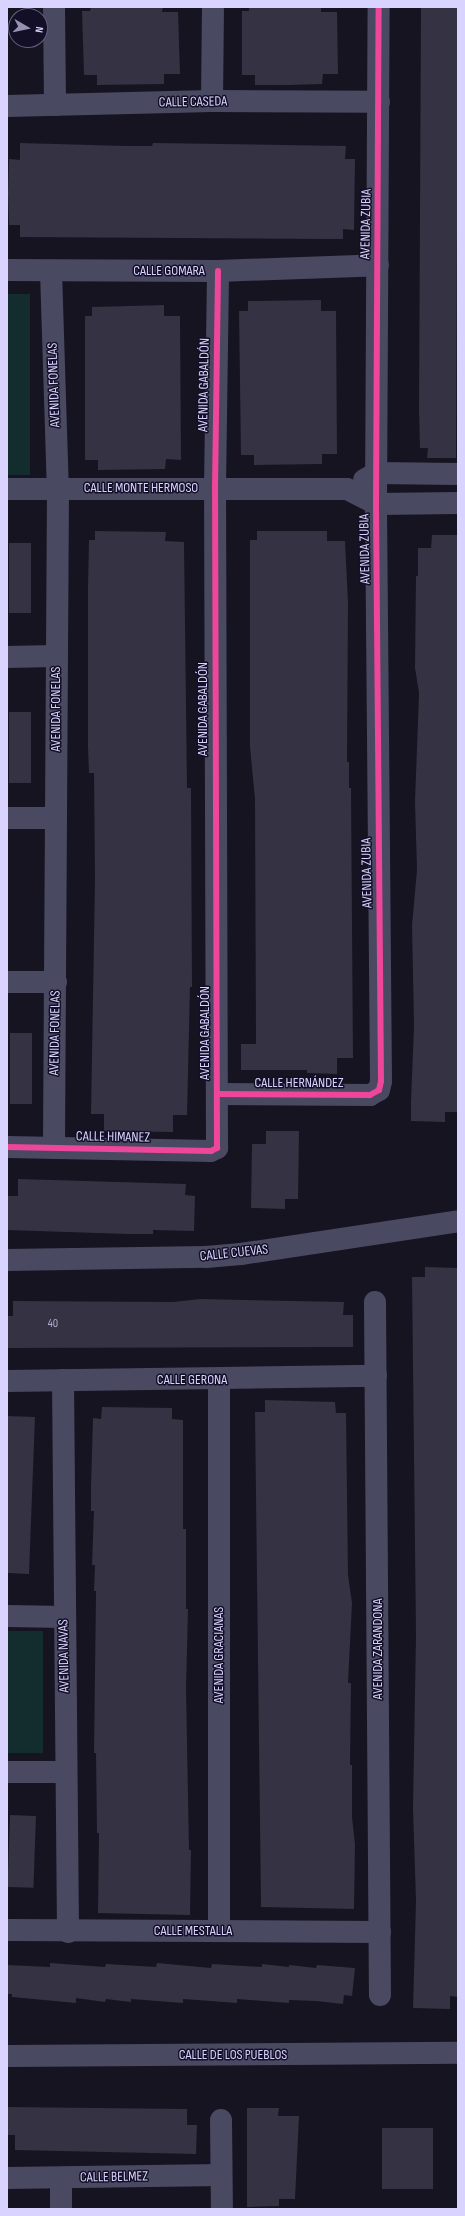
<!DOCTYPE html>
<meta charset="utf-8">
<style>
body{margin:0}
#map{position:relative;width:465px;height:2216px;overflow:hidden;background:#161421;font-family:"Sofia Sans Condensed",sans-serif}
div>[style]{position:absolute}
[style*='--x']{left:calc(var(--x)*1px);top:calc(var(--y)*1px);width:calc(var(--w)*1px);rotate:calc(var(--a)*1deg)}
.green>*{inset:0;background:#132c2d;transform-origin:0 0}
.building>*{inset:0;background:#343243;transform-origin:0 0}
.minor>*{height:22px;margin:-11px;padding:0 11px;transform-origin:11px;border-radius:11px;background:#4a4962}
.cycleway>*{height:6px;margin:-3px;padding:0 3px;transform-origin:3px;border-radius:3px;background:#ed469a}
span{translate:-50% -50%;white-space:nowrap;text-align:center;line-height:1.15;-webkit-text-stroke:3px #130f26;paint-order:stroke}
.number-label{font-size:12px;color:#b0acd0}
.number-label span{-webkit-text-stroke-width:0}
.street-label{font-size:14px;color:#d9d4ff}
.frame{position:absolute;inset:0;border:8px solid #d9d4ff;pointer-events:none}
.north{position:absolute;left:8px;top:8px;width:40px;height:40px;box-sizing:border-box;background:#130f26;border:1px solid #625e7d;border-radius:50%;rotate:99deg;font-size:11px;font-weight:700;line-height:16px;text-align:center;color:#d9d4ff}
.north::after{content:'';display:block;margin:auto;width:14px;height:18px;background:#9591b1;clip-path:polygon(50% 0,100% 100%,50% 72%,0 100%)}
</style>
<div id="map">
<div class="green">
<i style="left:7px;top:294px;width:23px;height:181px"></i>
<i style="left:7px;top:1631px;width:36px;height:122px"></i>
</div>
<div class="building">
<i style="clip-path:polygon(91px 7px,163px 7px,162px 12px,178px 12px,180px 74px,164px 74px,164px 84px,97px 85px,97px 75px,84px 75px,82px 11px,90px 11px)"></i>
<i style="clip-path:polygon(249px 7px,321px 7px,321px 12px,337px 12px,338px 74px,323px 74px,322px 84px,288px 85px,255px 85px,255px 75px,242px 75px,242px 11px,249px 11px)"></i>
<i style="clip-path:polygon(458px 7px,456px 458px,427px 458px,428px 448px,420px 448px,419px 411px,421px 8px)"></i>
<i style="clip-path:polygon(20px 143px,127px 146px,152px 146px,153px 143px,346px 146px,345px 159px,355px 159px,354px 230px,343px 229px,343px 239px,324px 239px,20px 237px,20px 225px,9px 225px,8px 193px,9px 159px,20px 160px)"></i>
<i style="clip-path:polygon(321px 300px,321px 311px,336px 311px,337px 454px,322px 454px,322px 464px,254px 465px,254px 455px,241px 455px,239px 311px,248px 311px,248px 301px)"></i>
<i style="clip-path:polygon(164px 305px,164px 316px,180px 316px,181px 460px,166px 459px,165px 469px,98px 470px,98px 460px,85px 460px,85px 316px,92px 316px,92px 307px)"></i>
<i style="clip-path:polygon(95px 531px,166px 532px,165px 541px,184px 542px,187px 788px,191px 788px,192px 987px,190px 987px,187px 1115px,173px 1115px,173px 1132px,104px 1131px,104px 1114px,91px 1114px,95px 879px,94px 773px,89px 773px,88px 747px,88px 587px,89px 540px,95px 540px)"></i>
<i style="clip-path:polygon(257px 531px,327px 531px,327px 541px,345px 541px,348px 603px,347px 762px,349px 762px,349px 788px,351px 788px,353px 1058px,337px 1058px,337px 1074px,307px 1073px,307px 1070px,241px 1070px,241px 1044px,256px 1044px,255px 799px,250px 747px,250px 540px,257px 540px)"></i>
<i style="clip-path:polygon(432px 535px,458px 535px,458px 1112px,445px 1112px,445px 1122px,411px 1121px,411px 1101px,414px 1026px,412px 925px,417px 870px,415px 802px,419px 693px,415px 668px,416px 576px,418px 576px,418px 548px,431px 548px)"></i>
<i style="left:9px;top:543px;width:22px;height:70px"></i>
<i style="left:9px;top:712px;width:22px;height:71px"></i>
<i style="left:10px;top:1033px;width:22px;height:71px"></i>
<i style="clip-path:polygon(266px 1131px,299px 1131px,298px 1199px,285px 1199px,285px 1209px,251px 1208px,252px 1144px,266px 1144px)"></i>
<i style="clip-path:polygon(18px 1179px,186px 1184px,185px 1195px,195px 1196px,194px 1231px,153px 1230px,153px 1234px,127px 1234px,7px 1230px,7px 1196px,18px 1196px)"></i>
<i style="clip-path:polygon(425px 1267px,458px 1268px,458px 1997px,450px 1996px,450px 2009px,413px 2008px,416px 1901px,413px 1809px,416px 1635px,412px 1277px,425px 1277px)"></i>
<i style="clip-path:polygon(200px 1299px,344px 1302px,343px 1315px,353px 1315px,353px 1347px,7px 1348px,7px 1316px,13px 1316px,13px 1301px,173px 1302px)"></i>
<i style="clip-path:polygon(265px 1400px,335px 1402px,336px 1413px,346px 1413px,348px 1575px,352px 1603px,348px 1683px,351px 1683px,350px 1765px,352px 1765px,352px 1817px,355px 1844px,354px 1909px,261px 1907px,255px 1412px,265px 1412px)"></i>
<i style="clip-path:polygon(102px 1407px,172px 1408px,172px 1419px,183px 1420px,183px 1529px,186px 1529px,186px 1609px,188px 1609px,186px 1689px,189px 1850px,191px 1850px,190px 1915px,98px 1913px,99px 1833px,97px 1833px,96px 1753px,94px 1753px,96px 1591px,94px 1591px,95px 1565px,92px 1565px,94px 1511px,91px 1511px,91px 1486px,93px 1418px,101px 1419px)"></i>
<i style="clip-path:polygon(7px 1416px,35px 1417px,29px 1574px,8px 1573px)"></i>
<i style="left:10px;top:1815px;width:26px;height:72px;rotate:2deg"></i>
<i style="clip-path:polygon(50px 1963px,105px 1967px,106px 1964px,156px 1967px,157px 1963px,211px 1968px,212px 1964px,262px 1967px,262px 1964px,289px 1967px,289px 1965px,316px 1968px,317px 1965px,355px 1968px,352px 1996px,344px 1995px,343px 2004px,316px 2001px,289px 2000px,289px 2003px,237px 1999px,237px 2003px,183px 1999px,183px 2003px,131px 1999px,131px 2002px,106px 1999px,105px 2002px,76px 1998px,76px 2003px,12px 1997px,12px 1994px,7px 1994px,7px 1965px,50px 1967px)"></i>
<i style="clip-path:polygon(7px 2107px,187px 2109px,187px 2125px,197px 2125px,196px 2154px,15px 2150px,15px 2135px,7px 2135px)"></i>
<i style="clip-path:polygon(247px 2108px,279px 2108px,278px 2116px,299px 2116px,295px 2199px,279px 2199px,279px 2206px,247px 2207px)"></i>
<i style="left:382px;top:2128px;width:51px;height:61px"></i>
</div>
<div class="minor">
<i style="--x:54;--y:7;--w:98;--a:89.4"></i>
<i style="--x:212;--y:101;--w:94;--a:-89.4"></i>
<i style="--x:7;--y:106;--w:205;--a:-1.4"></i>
<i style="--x:212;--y:101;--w:167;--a:0.3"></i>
<i style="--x:7;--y:270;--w:211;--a:0.3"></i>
<i style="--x:218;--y:271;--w:160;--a:-2.1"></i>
<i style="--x:51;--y:271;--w:218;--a:88.2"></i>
<i style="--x:58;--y:489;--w:659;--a:90.35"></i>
<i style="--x:364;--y:480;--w:14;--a:-30"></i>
<i style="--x:376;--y:473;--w:82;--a:0.7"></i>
<i style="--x:7;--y:489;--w:340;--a:0"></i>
<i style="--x:347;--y:489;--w:33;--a:27"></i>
<i style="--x:376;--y:504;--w:82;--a:-0.7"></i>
<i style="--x:7;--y:657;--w:48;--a:-1.2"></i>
<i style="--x:7;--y:818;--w:49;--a:0"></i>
<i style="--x:7;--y:982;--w:49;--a:0"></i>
<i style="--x:217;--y:1094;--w:153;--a:0.4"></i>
<i style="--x:370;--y:1095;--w:10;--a:-29"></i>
<i style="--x:379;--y:1090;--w:9;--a:-77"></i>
<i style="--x:381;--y:1081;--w:577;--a:-90.5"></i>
<i style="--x:376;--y:504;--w:497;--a:-89.7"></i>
<i style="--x:7;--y:1147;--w:204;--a:1.1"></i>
<i style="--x:211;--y:1151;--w:7;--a:-27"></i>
<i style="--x:217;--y:1148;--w:660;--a:-90.17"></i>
<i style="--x:215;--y:488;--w:217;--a:-89.2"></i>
<i style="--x:7;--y:1260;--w:199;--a:-0.9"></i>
<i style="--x:206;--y:1257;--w:35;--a:-5"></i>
<i style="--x:241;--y:1254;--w:219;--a:-8.6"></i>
<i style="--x:375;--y:1302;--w:693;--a:89.59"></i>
<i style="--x:63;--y:1380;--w:552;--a:89.48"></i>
<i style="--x:219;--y:1380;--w:551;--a:90"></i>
<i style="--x:7;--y:1381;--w:369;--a:-0.8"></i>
<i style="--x:7;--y:1616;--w:57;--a:1"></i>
<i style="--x:7;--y:1772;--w:59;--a:0"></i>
<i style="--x:7;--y:1930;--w:373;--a:0.3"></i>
<i style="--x:7;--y:2056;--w:451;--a:-0.4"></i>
<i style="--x:221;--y:2120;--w:89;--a:89.4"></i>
<i style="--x:7;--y:2178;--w:214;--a:-0.8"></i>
<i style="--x:61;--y:2178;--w:31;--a:90"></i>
</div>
<div class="cycleway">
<i style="--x:217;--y:1094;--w:153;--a:0.4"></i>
<i style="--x:370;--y:1095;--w:10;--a:-29"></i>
<i style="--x:379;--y:1090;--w:9;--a:-77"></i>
<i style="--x:381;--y:1081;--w:577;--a:-90.5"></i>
<i style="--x:376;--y:504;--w:497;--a:-89.7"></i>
<i style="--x:7;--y:1147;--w:204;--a:1.1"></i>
<i style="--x:211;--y:1151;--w:7;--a:-27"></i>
<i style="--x:217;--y:1148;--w:660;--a:-90.17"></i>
<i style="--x:215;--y:488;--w:217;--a:-89.2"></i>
</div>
<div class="number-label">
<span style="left:53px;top:1324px">40</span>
</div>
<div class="street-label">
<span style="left:193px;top:102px;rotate:-1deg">CALLE CASEDA</span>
<span style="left:366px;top:224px;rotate:-89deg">AVENIDA ZUBIA</span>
<span style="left:169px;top:271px">CALLE GOMARA</span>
<span style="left:54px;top:385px;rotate:-92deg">AVENIDA FONELAS</span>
<span style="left:204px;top:385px;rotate:-89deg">AVENIDA GABALDÓN</span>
<span style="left:141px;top:488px">CALLE MONTE HERMOSO</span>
<span style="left:365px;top:549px;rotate:-91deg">AVENIDA ZUBIA</span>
<span style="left:56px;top:709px;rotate:-90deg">AVENIDA FONELAS</span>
<span style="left:203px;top:709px;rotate:-90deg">AVENIDA GABALDÓN</span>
<span style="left:367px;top:873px;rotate:-91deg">AVENIDA ZUBIA</span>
<span style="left:55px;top:1033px;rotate:-89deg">AVENIDA FONELAS</span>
<span style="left:205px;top:1033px;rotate:-90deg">AVENIDA GABALDÓN</span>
<span style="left:299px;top:1083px">CALLE HERNÁNDEZ</span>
<span style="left:113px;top:1137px;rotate:1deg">CALLE HIMANEZ</span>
<span style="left:234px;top:1253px;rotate:-6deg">CALLE CUEVAS</span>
<span style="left:192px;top:1380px">CALLE GERONA</span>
<span style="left:378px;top:1649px;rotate:-90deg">AVENIDA ZARANDONA</span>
<span style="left:219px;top:1655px;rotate:-90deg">AVENIDA GRACIANAS</span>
<span style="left:64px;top:1656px;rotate:-91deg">AVENIDA NAVAS</span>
<span style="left:193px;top:1931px">CALLE MESTALLA</span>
<span style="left:233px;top:2055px">CALLE DE LOS PUEBLOS</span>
<span style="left:114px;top:2177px;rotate:-1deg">CALLE BELMEZ</span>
</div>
<div class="frame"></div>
<div class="north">N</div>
</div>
